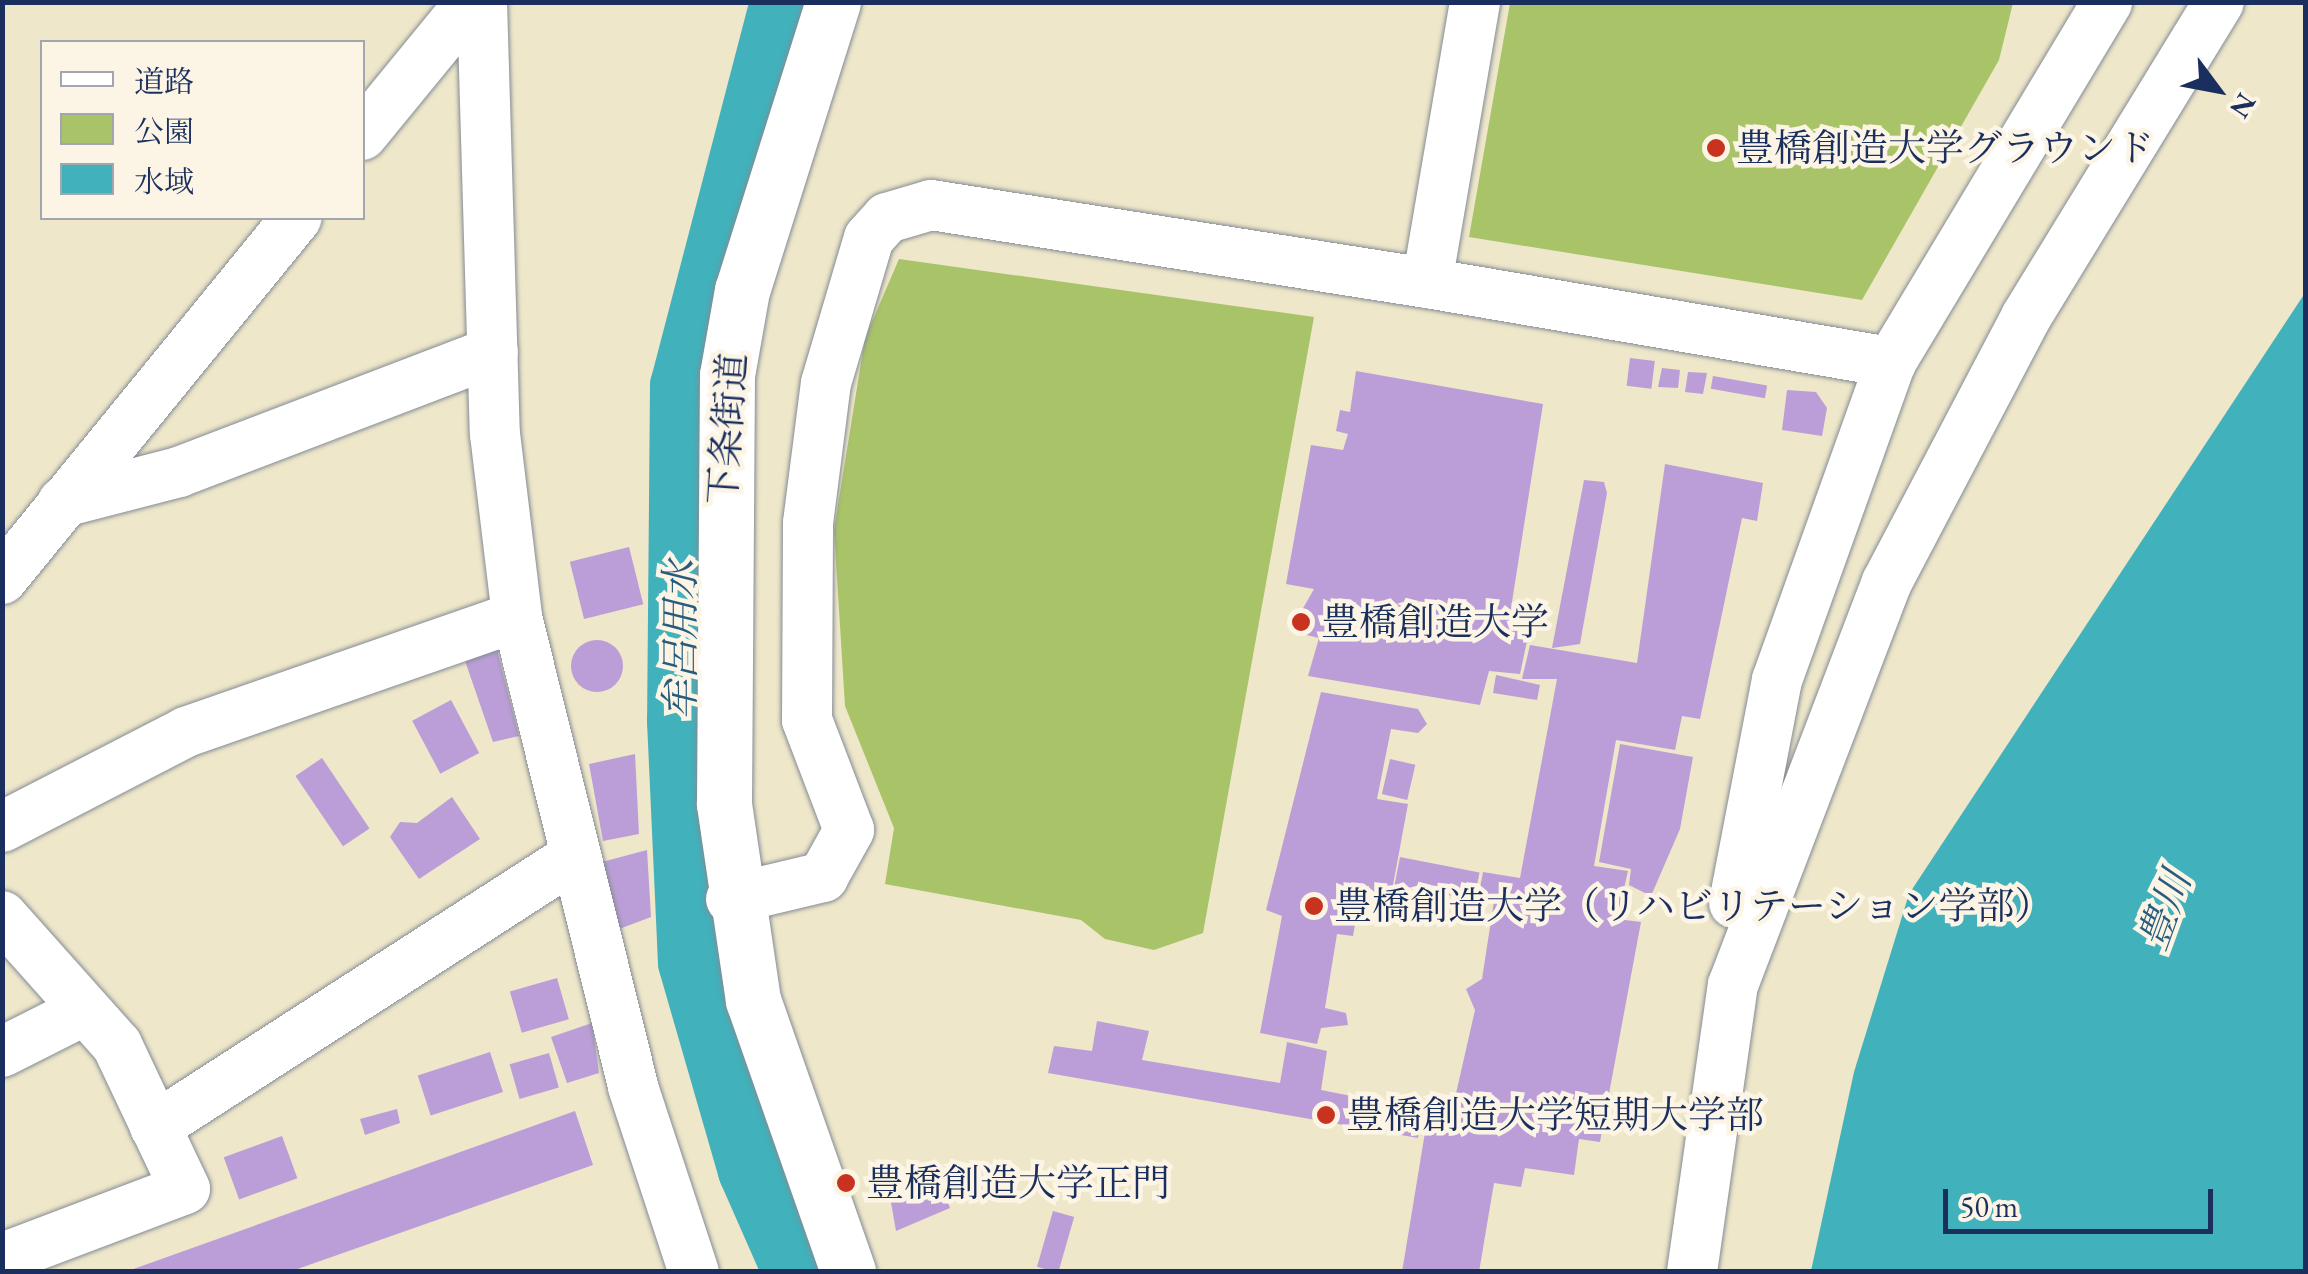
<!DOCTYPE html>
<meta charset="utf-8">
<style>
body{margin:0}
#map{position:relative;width:2308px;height:1274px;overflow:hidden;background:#eee7ca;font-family:"EB Garamond","Noto Serif JP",serif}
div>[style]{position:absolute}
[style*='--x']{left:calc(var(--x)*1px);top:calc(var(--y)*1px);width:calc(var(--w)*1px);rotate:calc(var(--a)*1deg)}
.green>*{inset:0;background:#a9c369}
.water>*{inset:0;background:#41b1bb}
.river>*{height:65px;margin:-32.5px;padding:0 32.5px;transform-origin:32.5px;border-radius:32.5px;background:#41b1bb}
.building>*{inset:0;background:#bb9ed7;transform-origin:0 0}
.round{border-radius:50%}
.roads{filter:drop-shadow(0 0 2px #848b94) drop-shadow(0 0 2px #848b94)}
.minor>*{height:50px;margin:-25px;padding:0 25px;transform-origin:25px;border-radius:25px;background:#fff}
.major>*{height:55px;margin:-27.5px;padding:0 27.5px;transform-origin:27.5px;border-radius:27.5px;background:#fff}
.dots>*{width:28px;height:28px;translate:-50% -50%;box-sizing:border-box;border:5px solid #fcf5e5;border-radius:50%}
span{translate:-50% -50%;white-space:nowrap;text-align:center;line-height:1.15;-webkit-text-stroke:9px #fcf5e5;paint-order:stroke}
.poi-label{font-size:38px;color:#1b2f5e}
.left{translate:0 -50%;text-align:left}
.street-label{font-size:38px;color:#1b2f5e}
.water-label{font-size:40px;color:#285c7f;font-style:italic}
.frame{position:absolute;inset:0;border:5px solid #1b2f5e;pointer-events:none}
.legend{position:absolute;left:40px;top:40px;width:325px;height:180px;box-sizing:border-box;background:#fcf5e5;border:2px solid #a2a6af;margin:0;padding:12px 18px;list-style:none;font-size:30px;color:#1b2f5e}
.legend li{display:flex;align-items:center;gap:20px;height:50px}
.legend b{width:50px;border:2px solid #a2a6af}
.north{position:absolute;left:2168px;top:40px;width:100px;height:100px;-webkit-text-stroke:8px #fcf5e5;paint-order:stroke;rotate:122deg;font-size:28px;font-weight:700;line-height:40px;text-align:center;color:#1b2f5e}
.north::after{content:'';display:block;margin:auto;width:35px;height:45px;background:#1b2f5e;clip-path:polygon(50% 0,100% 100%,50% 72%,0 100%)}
.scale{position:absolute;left:1943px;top:1189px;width:270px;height:45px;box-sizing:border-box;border:5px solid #1b2f5e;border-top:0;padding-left:12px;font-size:30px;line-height:35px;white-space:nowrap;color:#1b2f5e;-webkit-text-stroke:8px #fcf5e5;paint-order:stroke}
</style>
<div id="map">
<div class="green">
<i style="clip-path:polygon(1510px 3px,1510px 2px,2013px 3px,1999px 60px,1862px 300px,1469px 237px)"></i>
<i style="clip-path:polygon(899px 259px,1314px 317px,1203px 933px,1154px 950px,1105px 939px,1081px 920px,885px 884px,894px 828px,845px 706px,834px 530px,865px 338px)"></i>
</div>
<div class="water">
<i style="clip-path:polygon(2305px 293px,2305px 1271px,1811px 1271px,1854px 1072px,1909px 894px)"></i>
</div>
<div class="river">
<i style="--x:782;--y:2;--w:396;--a:104.6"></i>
<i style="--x:682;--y:385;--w:335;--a:90.5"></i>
<i style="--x:679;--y:720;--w:242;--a:87.4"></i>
<i style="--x:690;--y:962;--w:216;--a:73.9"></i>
<i style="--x:750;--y:1170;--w:111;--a:66.2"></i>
</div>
<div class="building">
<i style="left:1630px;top:358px;width:25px;height:28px;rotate:7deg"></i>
<i style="clip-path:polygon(1662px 368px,1680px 370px,1678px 388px,1658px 387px)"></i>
<i style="clip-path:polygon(1356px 371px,1543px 404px,1509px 621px,1530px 627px,1520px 674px,1489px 671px,1480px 705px,1308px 676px,1319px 638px,1290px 631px,1314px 589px,1286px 584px,1311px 445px,1343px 450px,1348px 434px,1336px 431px,1340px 410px,1350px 412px)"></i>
<i style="clip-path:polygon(1688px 372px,1707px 373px,1703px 394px,1685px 392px)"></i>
<i style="left:1713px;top:376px;width:55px;height:13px;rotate:10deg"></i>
<i style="clip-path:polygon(1787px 390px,1816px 392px,1827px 408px,1822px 436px,1782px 430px)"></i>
<i style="clip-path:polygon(1665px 464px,1763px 483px,1757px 521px,1742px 518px,1700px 719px,1682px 716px,1675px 750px,1616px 740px,1594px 866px,1628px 871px,1617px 919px,1641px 922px,1600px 1142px,1579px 1139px,1574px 1175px,1525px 1168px,1521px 1187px,1494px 1183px,1479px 1272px,1402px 1272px,1429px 1108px,1452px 1111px,1475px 1010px,1466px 989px,1482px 979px,1494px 901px,1478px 898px,1483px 872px,1520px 878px,1557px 679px,1522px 679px,1530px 645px,1637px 663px)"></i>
<i style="clip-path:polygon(1584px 480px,1604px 482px,1607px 493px,1580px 644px,1552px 648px)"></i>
<i style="left:629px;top:547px;width:59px;height:61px;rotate:76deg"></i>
<i class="round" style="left:571px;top:640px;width:52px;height:52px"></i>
<i style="clip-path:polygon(496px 646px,519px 736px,493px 742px,463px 655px)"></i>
<i style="clip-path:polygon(1496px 675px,1540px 685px,1537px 700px,1493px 693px)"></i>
<i style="clip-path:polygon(1321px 692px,1418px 709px,1427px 724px,1418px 733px,1391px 729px,1377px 799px,1408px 804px,1388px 912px,1373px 917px,1371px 891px,1361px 890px,1353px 936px,1337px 934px,1325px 1008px,1346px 1013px,1348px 1025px,1321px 1028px,1317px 1044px,1260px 1033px,1282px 916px,1266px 910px)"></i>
<i style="left:451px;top:700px;width:60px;height:44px;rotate:62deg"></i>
<i style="clip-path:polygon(1620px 744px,1693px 757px,1680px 829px,1651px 896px,1629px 885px,1631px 869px,1599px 862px)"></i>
<i style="clip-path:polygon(635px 754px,639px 834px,603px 841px,589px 764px)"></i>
<i style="left:322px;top:758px;width:85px;height:32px;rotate:56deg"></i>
<i style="left:1390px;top:759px;width:26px;height:36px;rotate:13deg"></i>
<i style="clip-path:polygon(452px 797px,480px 839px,419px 879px,390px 837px,400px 822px,417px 823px)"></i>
<i style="clip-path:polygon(647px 850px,651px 917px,614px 931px,602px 862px)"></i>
<i style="left:1400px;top:857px;width:81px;height:28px;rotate:11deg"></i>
<i style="left:557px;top:978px;width:43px;height:49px;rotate:74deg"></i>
<i style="clip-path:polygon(1097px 1021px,1149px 1031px,1142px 1060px,1280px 1083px,1287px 1042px,1327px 1051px,1321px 1090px,1422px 1110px,1418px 1138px,1048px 1073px,1054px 1046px,1092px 1051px)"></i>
<i style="clip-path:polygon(592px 1023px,599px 1073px,567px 1083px,551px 1037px)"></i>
<i style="left:490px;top:1052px;width:42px;height:76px;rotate:72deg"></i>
<i style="left:549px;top:1053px;width:36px;height:41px;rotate:74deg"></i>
<i style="clip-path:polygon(397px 1109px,400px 1123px,365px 1135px,360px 1119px)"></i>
<i style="clip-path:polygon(575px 1111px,593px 1165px,289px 1272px,125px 1272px)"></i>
<i style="left:282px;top:1136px;width:45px;height:62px;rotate:70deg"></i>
<i style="clip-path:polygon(937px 1173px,950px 1208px,896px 1231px,889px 1191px)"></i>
<i style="left:1053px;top:1211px;width:22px;height:58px;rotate:16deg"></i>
</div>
<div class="roads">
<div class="minor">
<i style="--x:482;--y:2;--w:432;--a:88.3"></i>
<i style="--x:495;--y:434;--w:184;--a:83.1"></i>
<i style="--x:517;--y:617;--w:484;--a:76.1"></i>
<i style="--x:633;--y:1087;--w:195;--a:71.8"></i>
<i style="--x:362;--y:135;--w:172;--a:-50.7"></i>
<i style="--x:1427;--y:283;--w:471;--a:9.7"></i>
<i style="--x:1891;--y:362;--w:420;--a:-59"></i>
<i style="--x:63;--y:502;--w:120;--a:-14.5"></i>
<i style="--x:179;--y:472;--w:336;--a:-20.9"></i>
<i style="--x:2;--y:579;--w:466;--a:-50.8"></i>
<i style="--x:2;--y:827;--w:207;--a:-27.3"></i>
<i style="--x:186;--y:732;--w:350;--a:-19.2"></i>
<i style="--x:731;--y:899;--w:95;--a:-13.4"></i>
<i style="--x:823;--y:877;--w:54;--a:-61"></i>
<i style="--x:849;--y:830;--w:118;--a:-110.9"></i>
<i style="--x:807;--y:720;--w:197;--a:-89.7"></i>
<i style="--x:808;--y:523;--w:141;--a:-82.7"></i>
<i style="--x:826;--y:383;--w:151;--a:-73.5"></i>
<i style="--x:869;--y:238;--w:27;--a:-48"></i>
<i style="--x:887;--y:218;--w:46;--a:-16.5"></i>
<i style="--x:931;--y:205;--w:502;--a:8.94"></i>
<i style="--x:1427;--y:283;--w:285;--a:-80.3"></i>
<i style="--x:1734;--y:903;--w:227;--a:-79.1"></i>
<i style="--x:1777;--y:680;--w:338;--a:-70.3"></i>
<i style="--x:2;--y:916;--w:173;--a:48.3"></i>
<i style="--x:117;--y:1045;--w:159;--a:64.7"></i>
<i style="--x:185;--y:1189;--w:196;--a:159.3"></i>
<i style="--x:2;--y:1052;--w:91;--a:-26.8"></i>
<i style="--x:155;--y:1127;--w:500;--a:-32.8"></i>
<i style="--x:1692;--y:1272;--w:290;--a:-81.9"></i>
<i style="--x:1733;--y:985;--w:431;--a:-69.1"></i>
<i style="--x:1887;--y:582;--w:299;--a:-62.3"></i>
<i style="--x:2026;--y:317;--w:369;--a:-58.5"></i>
</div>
<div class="major">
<i style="--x:833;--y:2;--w:302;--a:107.5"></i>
<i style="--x:742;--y:290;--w:86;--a:100"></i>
<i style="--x:727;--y:375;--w:429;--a:90.4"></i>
<i style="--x:724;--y:804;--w:198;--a:81.6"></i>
<i style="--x:753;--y:1000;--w:288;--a:70.7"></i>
</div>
</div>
<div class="dots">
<i style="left:1716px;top:148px;background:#c8321e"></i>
<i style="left:1301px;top:622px;background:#c8321e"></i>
<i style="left:1314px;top:906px;background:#c8321e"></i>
<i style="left:1326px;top:1115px;background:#c8321e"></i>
<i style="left:846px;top:1183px;background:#c8321e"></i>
</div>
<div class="poi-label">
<span class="left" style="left:1736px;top:148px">豊橋創造大学グラウンド</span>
<span class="left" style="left:1321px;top:622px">豊橋創造大学</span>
<span class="left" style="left:1334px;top:906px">豊橋創造大学（リハビリテーション学部）</span>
<span class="left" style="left:1346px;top:1115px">豊橋創造大学短期大学部</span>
<span class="left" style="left:866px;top:1183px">豊橋創造大学正門</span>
</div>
<div class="street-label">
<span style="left:727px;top:429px;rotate:-86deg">下条街道</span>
</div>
<div class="water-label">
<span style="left:680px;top:640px;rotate:-90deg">牟呂用水</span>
<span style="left:2164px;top:910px;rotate:-70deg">豊川</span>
</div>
<div class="frame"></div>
<ul class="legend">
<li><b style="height:12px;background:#fff"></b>道路</li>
<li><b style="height:28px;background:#a9c369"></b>公園</li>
<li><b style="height:28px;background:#41b1bb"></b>水域</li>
</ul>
<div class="north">N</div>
<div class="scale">50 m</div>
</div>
